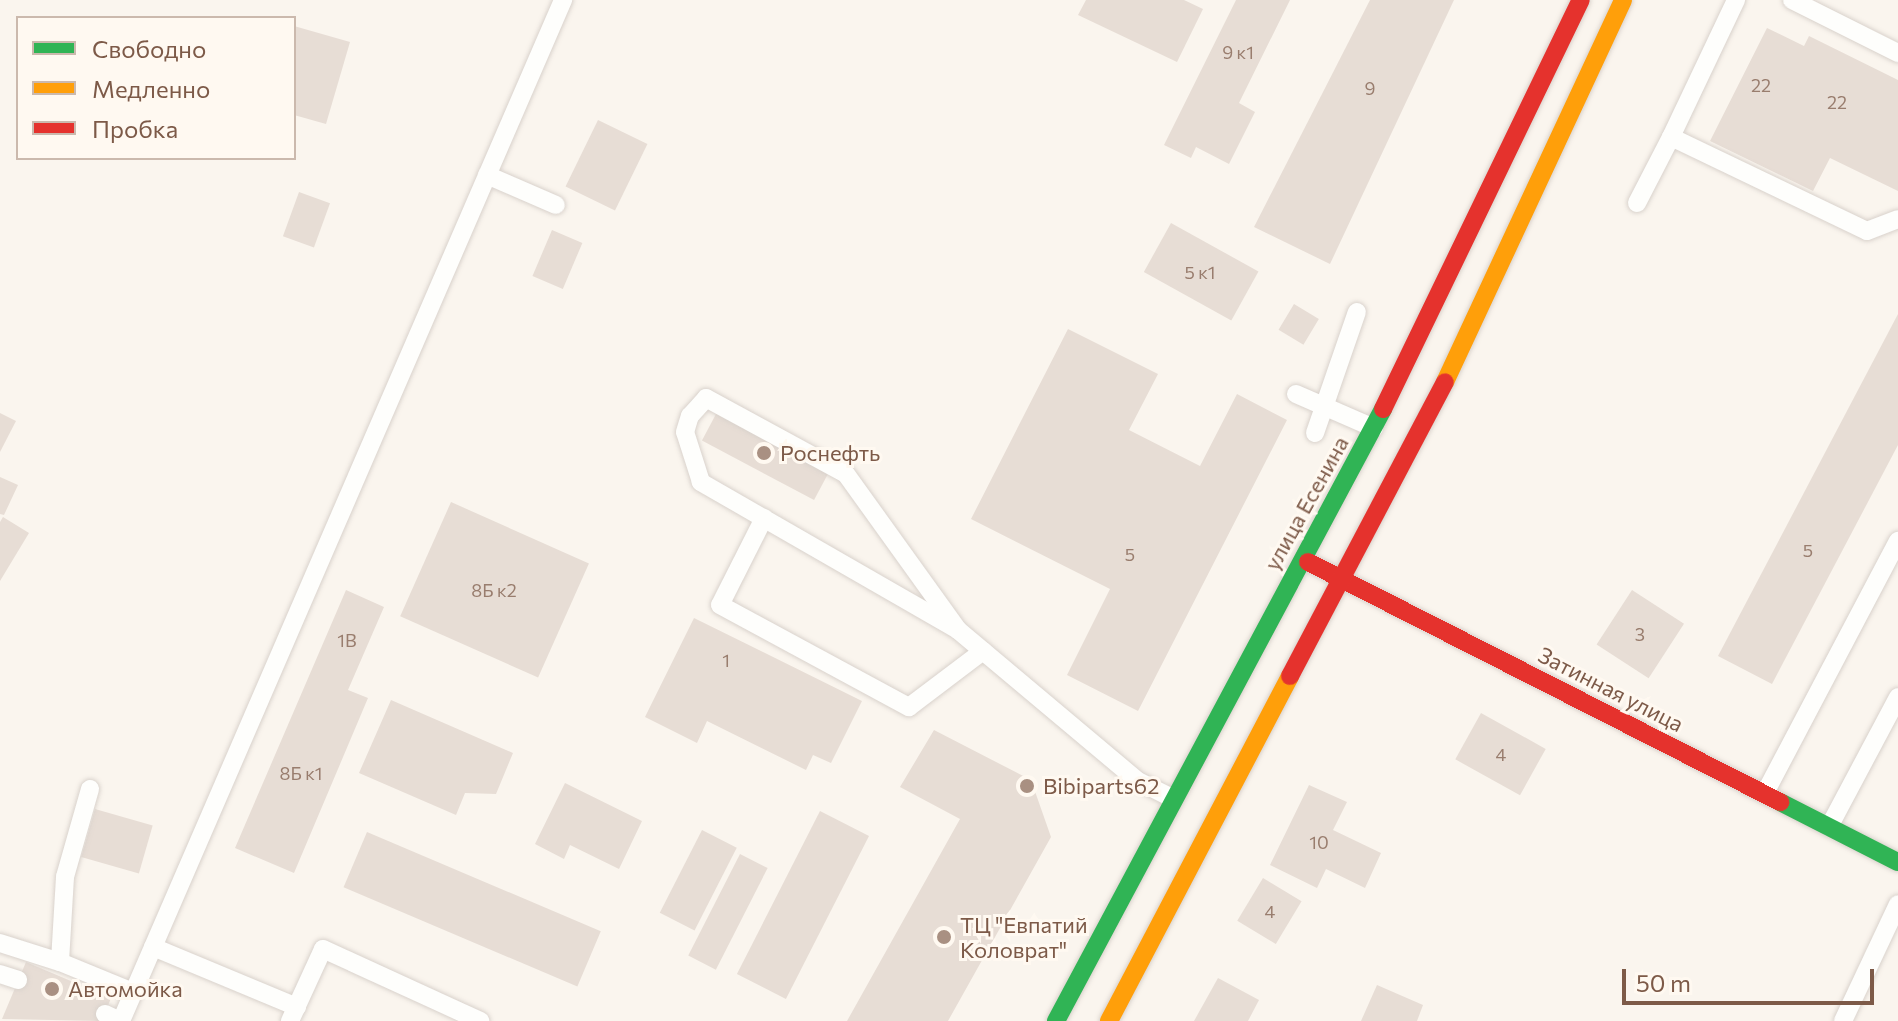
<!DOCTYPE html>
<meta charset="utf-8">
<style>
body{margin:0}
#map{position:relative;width:1898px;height:1021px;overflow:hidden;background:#faf5ee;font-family:Commissioner,sans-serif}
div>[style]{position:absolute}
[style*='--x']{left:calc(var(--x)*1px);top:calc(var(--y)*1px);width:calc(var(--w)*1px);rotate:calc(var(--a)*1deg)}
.building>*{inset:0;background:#e7ddd5;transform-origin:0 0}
.roads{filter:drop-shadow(0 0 2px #d9d2cc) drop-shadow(0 0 2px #d9d2cc)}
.lane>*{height:18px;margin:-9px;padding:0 9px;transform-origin:9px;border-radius:9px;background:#fefefc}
.fast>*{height:18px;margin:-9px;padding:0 9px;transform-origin:9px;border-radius:9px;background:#30b455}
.slow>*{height:18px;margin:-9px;padding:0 9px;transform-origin:9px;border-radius:9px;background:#ff9f0a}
.jam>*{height:18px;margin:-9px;padding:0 9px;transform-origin:9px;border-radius:9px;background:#e5322d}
.dots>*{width:22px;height:22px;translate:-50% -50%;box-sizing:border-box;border:4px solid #fff9f1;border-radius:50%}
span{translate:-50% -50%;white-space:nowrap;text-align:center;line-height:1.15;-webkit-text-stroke:6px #fff9f1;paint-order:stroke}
.number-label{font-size:18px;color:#997d6e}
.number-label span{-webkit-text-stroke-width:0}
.poi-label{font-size:22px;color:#7d5a48}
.left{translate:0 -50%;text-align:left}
.street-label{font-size:22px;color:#7d5a48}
.legend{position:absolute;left:16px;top:16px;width:280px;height:144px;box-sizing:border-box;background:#fff9f1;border:2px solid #cbb9ad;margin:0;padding:10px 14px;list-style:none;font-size:24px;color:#7d5a48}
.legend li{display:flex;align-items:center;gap:16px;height:40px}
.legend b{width:40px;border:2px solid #cbb9ad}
.scale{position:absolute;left:1622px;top:969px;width:252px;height:36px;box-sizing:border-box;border:4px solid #7d5a48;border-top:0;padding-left:10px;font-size:24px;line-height:28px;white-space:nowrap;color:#7d5a48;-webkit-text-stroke:6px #fff9f1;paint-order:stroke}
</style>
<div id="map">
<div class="building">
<i style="clip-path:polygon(1086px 0,1184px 0,1203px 9px,1177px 62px,1078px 15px)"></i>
<i style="clip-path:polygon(1236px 0,1290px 0,1239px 103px,1255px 112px,1229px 164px,1196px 147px,1191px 158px,1164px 145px)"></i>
<i style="clip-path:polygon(1370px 0,1454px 0,1330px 264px,1254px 227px)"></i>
<i style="clip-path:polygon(294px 26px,350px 42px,326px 124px,294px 115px)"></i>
<i style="clip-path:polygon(1767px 28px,1804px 46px,1809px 36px,1898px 80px,1898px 191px,1830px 158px,1813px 191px,1710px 141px)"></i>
<i style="left:598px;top:120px;width:55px;height:74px;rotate:26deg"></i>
<i style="left:299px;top:192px;width:33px;height:47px;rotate:20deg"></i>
<i style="left:1171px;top:223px;width:100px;height:56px;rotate:29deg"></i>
<i style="left:552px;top:230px;width:33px;height:50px;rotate:23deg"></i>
<i style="left:1294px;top:304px;width:29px;height:30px;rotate:31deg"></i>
<i style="clip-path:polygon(1898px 314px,1898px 445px,1772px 684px,1718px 656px)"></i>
<i style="clip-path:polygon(1068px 329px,1158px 374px,1129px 430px,1200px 466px,1237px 394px,1287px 420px,1138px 711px,1067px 675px,1110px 589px,971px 519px)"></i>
<i style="left:724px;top:399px;width:127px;height:47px;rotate:28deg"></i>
<i style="clip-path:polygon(0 413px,16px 421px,0 452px)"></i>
<i style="clip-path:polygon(0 477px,18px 485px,4px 515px,0 514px)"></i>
<i style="left:451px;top:502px;width:151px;height:125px;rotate:24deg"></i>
<i style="clip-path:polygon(3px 517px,29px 533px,0 581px,0 522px)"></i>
<i style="clip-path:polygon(346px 590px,384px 607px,348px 690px,368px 698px,294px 873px,235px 848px)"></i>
<i style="left:1632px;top:590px;width:62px;height:65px;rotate:33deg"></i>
<i style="clip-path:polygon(694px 618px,862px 701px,831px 763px,813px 755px,806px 770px,707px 721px,697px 743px,645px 717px)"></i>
<i style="clip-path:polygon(391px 700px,513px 753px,496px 794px,465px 793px,456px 815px,359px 773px)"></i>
<i style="left:1481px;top:713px;width:74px;height:53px;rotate:29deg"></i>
<i style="clip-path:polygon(934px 730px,1031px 780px,1051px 837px,948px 1021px,847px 1021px,960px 819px,900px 787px)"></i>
<i style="clip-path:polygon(565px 783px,642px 821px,619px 869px,570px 845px,564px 859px,535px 844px)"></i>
<i style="clip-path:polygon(1309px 785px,1347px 802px,1333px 830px,1381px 853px,1365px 888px,1326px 869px,1317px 888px,1270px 865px)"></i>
<i style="left:95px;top:809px;width:60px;height:50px;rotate:16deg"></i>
<i style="left:820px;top:811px;width:55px;height:183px;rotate:27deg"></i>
<i style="left:702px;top:830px;width:39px;height:93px;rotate:27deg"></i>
<i style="left:367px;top:832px;width:254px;height:60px;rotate:23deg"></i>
<i style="left:740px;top:854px;width:31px;height:114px;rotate:27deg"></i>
<i style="left:1263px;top:878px;width:45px;height:50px;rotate:31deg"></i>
<i style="clip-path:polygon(26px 962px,111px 998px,102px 1021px,2px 1019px)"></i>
<i style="clip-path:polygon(1218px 978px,1259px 1000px,1248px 1021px,1194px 1021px)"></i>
<i style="clip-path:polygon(1377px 985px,1423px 1005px,1417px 1021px,1361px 1021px)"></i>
</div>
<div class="roads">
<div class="lane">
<i style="--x:1792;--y:0;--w:119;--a:26.6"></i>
<i style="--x:1671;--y:137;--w:152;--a:-64.6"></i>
<i style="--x:487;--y:175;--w:75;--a:23.5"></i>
<i style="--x:1637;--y:203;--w:74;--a:-62.7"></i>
<i style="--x:1671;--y:137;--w:217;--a:25.6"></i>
<i style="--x:1867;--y:231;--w:33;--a:-21"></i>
<i style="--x:1296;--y:394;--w:85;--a:23.6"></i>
<i style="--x:1315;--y:433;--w:128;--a:-70.9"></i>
<i style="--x:764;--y:518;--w:97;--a:116.8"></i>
<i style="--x:720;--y:605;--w:215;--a:28.4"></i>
<i style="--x:909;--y:707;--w:93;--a:-37.1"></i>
<i style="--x:958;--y:630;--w:297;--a:-150.1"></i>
<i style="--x:701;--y:482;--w:52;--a:-107.7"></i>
<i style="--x:685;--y:432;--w:17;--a:-73"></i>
<i style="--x:690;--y:416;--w:24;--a:-48"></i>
<i style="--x:706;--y:398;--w:159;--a:28.5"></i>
<i style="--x:846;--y:474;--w:192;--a:54.3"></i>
<i style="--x:958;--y:630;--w:235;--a:40"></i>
<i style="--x:1138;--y:781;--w:40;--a:26.6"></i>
<i style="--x:90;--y:789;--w:91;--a:105.9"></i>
<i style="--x:65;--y:877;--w:85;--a:93.4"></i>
<i style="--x:60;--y:962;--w:79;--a:22.3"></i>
<i style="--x:1765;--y:793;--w:285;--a:-62.2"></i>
<i style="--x:1829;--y:827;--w:147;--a:-62"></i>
<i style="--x:0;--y:943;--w:63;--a:17.6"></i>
<i style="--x:153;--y:947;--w:156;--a:22.6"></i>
<i style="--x:0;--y:974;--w:19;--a:18"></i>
<i style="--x:105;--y:1014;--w:17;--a:25"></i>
<i style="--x:121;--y:1021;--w:1113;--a:-66.59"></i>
<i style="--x:290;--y:1021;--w:79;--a:-65.4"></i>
<i style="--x:323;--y:949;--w:173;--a:24.6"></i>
<i style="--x:1843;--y:1021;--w:129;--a:-64.8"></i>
</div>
<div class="fast">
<i style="--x:1780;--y:802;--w:132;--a:27"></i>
<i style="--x:1056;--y:1021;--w:694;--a:-61.88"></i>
</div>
<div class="slow">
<i style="--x:1445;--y:382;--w:421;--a:-65"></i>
<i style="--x:1109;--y:1021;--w:390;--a:-62.3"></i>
</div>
<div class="jam">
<i style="--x:1383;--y:409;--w:454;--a:-64.2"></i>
<i style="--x:1308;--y:562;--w:530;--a:26.95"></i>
<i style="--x:1290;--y:676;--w:332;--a:-62.2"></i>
</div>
</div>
<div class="dots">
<i style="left:764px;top:453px;background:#a99082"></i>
<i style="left:1027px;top:786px;background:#a99082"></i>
<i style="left:944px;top:937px;background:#a99082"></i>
<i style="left:52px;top:989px;background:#a99082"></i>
</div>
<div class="number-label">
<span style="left:1238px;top:52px">9 к1</span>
<span style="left:1761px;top:85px">22</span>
<span style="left:1370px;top:88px">9</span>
<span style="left:1837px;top:102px">22</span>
<span style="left:1200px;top:272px">5 к1</span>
<span style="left:1808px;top:550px">5</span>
<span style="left:1130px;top:554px">5</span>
<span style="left:494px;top:590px">8Б к2</span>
<span style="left:1640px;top:634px">3</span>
<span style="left:347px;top:640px">1В</span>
<span style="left:726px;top:660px">1</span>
<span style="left:1501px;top:754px">4</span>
<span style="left:301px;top:773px">8Б к1</span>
<span style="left:1319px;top:842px">10</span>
<span style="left:1270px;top:911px">4</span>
</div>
<div class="poi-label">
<span class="left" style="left:780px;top:453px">Роснефть</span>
<span class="left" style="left:1043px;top:786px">Bibiparts62</span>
<span class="left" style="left:960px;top:937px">ТЦ "Евпатий<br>Коловрат"</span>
<span class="left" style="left:68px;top:989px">Автомойка</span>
</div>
<div class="street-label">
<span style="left:1306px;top:503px;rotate:-61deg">улица Есенина</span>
<span style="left:1611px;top:689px;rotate:27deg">Затинная улица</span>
</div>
<ul class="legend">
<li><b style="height:10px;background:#30b455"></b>Свободно</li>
<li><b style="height:10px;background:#ff9f0a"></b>Медленно</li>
<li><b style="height:10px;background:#e5322d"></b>Пробка</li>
</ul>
<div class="scale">50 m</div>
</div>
